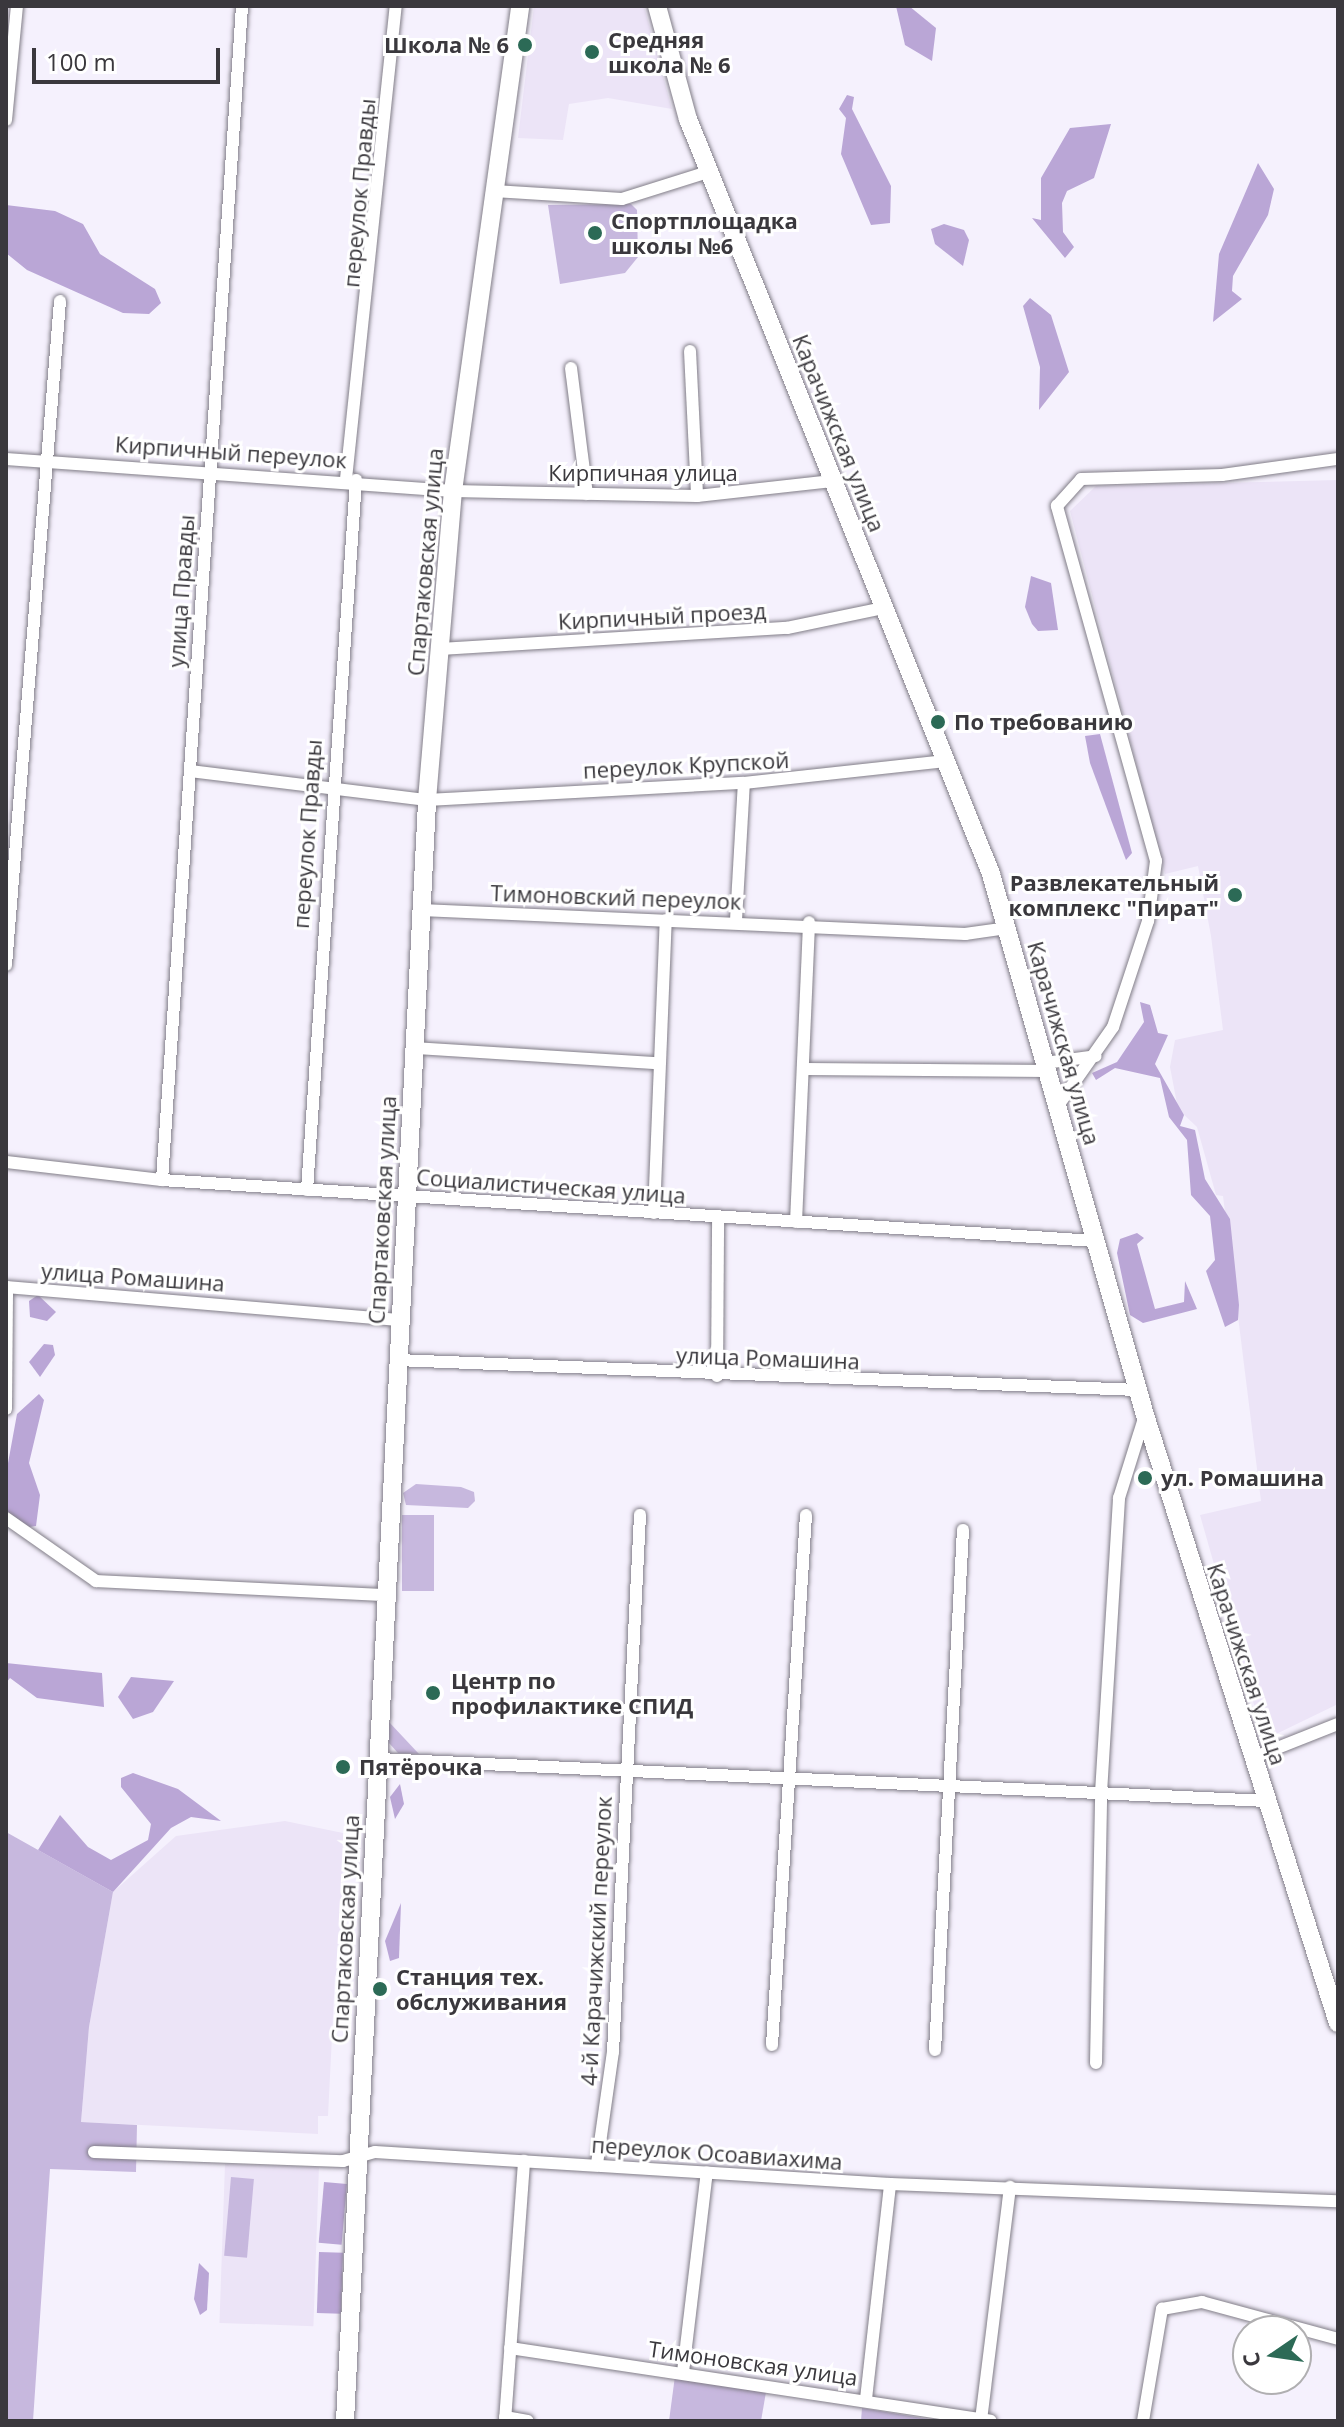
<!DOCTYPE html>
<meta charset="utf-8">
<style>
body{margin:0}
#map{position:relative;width:1344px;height:2427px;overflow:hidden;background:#f5f1fd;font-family:"Open Sans",sans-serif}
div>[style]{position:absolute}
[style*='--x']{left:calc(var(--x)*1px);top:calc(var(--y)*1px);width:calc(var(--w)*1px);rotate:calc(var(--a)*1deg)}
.built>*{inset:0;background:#ece4f7;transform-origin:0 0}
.green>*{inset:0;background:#c7b8de;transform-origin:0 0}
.forest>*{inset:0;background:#baa6d6;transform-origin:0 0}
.roads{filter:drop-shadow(0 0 2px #817d87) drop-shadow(0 0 2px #817d87)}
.street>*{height:12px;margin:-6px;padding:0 6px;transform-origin:6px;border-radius:6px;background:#fff}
.secondary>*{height:18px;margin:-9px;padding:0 9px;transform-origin:9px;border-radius:9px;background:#fff}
.dots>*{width:22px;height:22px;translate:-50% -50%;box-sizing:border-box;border:4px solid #fff;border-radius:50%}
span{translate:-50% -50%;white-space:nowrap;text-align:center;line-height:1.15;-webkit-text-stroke:6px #fff;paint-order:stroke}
.poi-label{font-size:22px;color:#3a383d;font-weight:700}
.left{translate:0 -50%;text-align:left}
.right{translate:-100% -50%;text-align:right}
.street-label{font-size:22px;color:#3a383d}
.frame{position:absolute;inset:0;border:8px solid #3a383d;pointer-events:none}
.north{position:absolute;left:1232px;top:2315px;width:80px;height:80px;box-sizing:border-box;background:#fff;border:2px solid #b0afb1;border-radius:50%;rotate:257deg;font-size:22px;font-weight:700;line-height:32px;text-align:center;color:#3a383d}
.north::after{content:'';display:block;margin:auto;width:28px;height:36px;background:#2c6a56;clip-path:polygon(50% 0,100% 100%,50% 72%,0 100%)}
.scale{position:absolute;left:32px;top:48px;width:188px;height:36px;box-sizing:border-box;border:4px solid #3a383d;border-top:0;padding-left:10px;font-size:24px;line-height:28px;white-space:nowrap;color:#3a383d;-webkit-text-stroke:6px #fff;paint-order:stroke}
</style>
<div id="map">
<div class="built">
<i style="clip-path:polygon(534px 6px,644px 6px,672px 109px,608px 98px,569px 104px,563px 140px,518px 138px)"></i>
<i style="clip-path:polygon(1338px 480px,1338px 1704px,1264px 1740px,1200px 1515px,1261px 1501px,1223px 1196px,1216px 1195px,1197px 1127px,1178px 1109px,1170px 1067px,1175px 1040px,1223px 1030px,1211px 936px,1198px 866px,1165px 874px,1070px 511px,1096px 486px)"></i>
<i style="clip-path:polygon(285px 1821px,343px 1833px,342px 1968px,335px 1976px,328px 2116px,318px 2116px,318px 2134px,81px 2122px,89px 2027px,113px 1892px,176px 1836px)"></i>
<i style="left:225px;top:2164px;width:94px;height:159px;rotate:2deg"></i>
</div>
<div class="green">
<i style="clip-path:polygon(631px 204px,637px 210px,638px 257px,625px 273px,560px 284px,548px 205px)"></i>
<i style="clip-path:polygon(416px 1484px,461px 1487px,474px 1492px,475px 1501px,468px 1508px,406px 1505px,403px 1493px)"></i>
<i style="left:402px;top:1515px;width:32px;height:76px"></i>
<i style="clip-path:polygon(389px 1722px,419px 1754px,398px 1753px,389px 1743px)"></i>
<i style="clip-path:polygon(6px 1832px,113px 1892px,89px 2027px,81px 2122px,137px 2125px,136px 2172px,50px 2169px,33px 2421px,6px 2421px)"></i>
<i style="left:231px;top:2177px;width:23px;height:79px;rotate:5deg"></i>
<i style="clip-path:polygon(675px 2376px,766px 2392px,761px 2421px,669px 2421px)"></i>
<i style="clip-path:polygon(862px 2408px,940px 2421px,861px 2421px)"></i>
</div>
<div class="forest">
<i style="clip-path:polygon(896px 6px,909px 6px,936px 28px,932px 61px,905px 45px)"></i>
<i style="clip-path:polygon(847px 95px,854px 97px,852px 109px,891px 186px,890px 223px,871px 225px,841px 154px,846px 118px,839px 109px)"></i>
<i style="clip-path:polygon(1111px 124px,1094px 178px,1067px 191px,1062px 203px,1063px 232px,1074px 247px,1065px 258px,1032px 218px,1041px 220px,1041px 178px,1070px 128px)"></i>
<i style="clip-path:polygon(1258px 163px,1274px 189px,1268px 215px,1233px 276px,1232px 291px,1242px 299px,1213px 322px,1219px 254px)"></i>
<i style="clip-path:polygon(6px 205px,55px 211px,83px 224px,100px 254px,155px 289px,161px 303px,149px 314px,123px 313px,27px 270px,6px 253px)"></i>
<i style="clip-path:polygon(944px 224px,964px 230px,969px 240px,963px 266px,935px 244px,931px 229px)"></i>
<i style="clip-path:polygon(1030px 298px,1051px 315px,1069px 372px,1039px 410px,1040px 367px,1023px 306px)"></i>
<i style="clip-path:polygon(1031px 576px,1051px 583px,1058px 630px,1038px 631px,1032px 624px,1025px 607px)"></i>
<i style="clip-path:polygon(1100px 734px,1132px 853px,1126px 860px,1090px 763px,1085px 736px)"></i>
<i style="clip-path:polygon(1140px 1002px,1150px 1005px,1158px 1033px,1168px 1035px,1155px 1064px,1184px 1115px,1180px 1126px,1195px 1130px,1205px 1179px,1230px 1219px,1239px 1305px,1238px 1320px,1225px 1327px,1206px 1271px,1215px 1260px,1210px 1216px,1191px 1195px,1187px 1140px,1169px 1117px,1160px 1078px,1115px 1068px,1096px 1080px,1092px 1073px,1117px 1062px,1144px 1022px)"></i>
<i style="clip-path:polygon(1137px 1233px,1144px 1238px,1137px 1244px,1155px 1309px,1184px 1302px,1185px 1281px,1197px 1309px,1143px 1323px,1130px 1315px,1117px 1253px,1120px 1239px)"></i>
<i style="clip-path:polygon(38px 1295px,56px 1312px,47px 1321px,30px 1317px,29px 1301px)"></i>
<i style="clip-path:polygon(44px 1344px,53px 1345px,55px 1355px,40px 1377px,29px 1362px)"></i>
<i style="clip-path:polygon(39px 1394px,44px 1400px,29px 1463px,40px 1495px,36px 1526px,29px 1527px,6px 1511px,6px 1474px,17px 1414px)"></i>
<i style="clip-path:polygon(6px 1663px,102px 1673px,104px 1707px,37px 1698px,10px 1678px,6px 1683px)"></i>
<i style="clip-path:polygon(131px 1677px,174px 1681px,153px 1712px,133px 1719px,118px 1697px)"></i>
<i style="clip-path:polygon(133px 1773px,178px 1789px,221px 1821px,191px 1817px,171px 1828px,113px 1892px,38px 1850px,60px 1815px,88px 1847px,111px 1860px,148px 1840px,151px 1824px,121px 1787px,121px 1778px)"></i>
<i style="clip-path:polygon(400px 1784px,404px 1804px,395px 1819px,390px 1797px)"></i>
<i style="clip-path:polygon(401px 1903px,399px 1958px,390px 1961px,385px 1941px)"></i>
<i style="left:324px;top:2182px;width:23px;height:61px;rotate:5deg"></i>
<i style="left:319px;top:2252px;width:24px;height:61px;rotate:2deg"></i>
<i style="clip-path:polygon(199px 2263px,209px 2273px,207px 2310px,200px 2315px,194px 2299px)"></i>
</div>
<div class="roads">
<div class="street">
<i style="--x:6;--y:120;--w:115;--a:-84.5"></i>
<i style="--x:494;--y:191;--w:128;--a:3.6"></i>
<i style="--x:622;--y:199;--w:90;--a:-17.4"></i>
<i style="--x:690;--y:351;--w:145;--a:87.2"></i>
<i style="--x:571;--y:368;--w:127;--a:82.8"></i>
<i style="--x:6;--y:459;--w:448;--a:4.1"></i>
<i style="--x:453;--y:491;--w:244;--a:1.2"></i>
<i style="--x:697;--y:496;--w:136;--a:-6.3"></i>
<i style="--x:346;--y:479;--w:476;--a:-84"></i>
<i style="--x:440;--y:649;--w:348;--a:-3.5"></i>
<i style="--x:787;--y:628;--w:99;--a:-11.7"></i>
<i style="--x:190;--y:771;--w:239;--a:7"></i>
<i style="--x:427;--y:800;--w:317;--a:-3.1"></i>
<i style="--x:744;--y:783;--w:203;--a:-6.2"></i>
<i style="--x:421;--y:910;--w:545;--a:2.53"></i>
<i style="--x:965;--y:934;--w:42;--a:-8.1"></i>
<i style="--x:736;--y:920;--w:137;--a:-86.7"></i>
<i style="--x:6;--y:965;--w:666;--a:-85.35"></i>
<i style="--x:415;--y:1048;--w:241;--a:3.6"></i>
<i style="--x:1045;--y:1063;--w:51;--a:-7.8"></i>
<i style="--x:805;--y:1069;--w:243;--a:0.5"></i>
<i style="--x:1057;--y:1107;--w:98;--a:-55"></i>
<i style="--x:1113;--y:1027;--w:112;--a:-71.7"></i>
<i style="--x:1148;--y:921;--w:61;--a:-82.4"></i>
<i style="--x:1156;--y:861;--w:369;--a:-105.6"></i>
<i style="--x:1057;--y:506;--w:36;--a:-48"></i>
<i style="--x:1081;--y:479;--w:141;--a:-1.6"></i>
<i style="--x:1222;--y:475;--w:117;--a:-7.9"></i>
<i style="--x:6;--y:1162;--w:157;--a:6.6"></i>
<i style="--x:162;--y:1180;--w:934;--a:3.74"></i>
<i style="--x:162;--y:1180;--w:1177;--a:-86.1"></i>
<i style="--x:307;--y:1190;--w:712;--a:-86.05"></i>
<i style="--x:654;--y:1213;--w:293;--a:-87.7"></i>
<i style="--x:796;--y:1222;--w:300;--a:-87.5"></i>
<i style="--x:6;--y:1287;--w:394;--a:4.8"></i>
<i style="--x:397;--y:1360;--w:743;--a:2.32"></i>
<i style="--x:717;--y:1376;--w:158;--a:-89.6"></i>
<i style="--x:6;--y:1409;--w:122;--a:-89.5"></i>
<i style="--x:6;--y:1518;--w:110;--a:35"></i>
<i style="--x:96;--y:1581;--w:291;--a:2.8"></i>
<i style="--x:1252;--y:1758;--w:92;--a:-21.6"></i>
<i style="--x:379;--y:1759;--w:888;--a:2.71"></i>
<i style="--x:772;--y:2045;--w:531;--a:-86.33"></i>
<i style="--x:935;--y:2050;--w:521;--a:-86.92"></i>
<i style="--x:1096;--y:2063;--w:270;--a:-88.9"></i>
<i style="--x:1101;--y:1793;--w:296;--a:-86.5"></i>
<i style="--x:1119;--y:1498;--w:87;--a:-72.6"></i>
<i style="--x:94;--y:2152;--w:249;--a:2.1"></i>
<i style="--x:343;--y:2161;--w:33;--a:-16"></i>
<i style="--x:375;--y:2152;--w:516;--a:3.56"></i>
<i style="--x:890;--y:2184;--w:448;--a:2.2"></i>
<i style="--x:597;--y:2164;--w:113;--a:-81.9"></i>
<i style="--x:613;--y:2052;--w:538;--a:-87.12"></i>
<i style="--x:510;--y:2348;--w:486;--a:8.6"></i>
<i style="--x:683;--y:2372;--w:201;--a:-83.2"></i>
<i style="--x:866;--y:2399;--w:216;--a:-83.6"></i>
<i style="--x:505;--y:2417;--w:23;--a:10"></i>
<i style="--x:981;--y:2420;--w:235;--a:-82.9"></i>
<i style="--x:505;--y:2421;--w:261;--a:-85.8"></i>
<i style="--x:1143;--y:2421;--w:114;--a:-80.4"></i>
<i style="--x:1162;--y:2309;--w:41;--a:-9.9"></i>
<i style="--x:1202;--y:2302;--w:141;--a:15.2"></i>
</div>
<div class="secondary">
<i style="--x:657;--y:6;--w:117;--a:74.7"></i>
<i style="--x:688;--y:119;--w:814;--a:68.13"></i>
<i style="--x:991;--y:874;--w:562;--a:74.11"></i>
<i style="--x:1145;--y:1415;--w:638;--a:72.39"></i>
<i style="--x:345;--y:2421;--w:1623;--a:-87.1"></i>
<i style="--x:427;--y:800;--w:310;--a:-85.2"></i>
<i style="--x:453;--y:491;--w:490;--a:-82.1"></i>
</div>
</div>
<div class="dots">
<i style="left:525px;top:45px;background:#2c6a56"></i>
<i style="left:592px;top:52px;background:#2c6a56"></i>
<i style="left:595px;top:233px;background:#2c6a56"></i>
<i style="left:938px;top:722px;background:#2c6a56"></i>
<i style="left:1235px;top:895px;background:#2c6a56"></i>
<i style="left:1145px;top:1478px;background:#2c6a56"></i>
<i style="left:433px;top:1693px;background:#2c6a56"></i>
<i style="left:343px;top:1767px;background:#2c6a56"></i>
<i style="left:380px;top:1989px;background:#2c6a56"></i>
</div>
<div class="poi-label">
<span class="left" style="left:608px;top:52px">Средняя<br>школа № 6</span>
<span class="right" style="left:509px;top:45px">Школа № 6</span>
<span class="left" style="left:611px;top:233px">Спортплощадка<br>школы №6</span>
<span class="left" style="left:954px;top:722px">По требованию</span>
<span class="right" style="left:1219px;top:895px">Развлекательный<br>комплекс "Пират"</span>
<span class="left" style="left:1161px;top:1478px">ул. Ромашина</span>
<span class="left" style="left:451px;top:1693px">Центр по<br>профилактике СПИД</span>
<span class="left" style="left:359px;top:1767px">Пятёрочка</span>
<span class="left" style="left:396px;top:1989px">Станция тех.<br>обслуживания</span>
</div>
<div class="street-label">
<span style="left:359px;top:193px;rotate:-85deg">переулок Правды</span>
<span style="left:839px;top:433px;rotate:68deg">Карачижская улица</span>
<span style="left:231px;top:452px;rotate:4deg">Кирпичный переулок</span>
<span style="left:643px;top:473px">Кирпичная улица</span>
<span style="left:425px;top:562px;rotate:-85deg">Спартаковская улица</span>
<span style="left:181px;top:591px;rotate:-86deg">улица Правды</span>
<span style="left:662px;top:616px;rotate:-3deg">Кирпичный проезд</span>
<span style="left:686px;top:765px;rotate:-3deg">переулок Крупской</span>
<span style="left:307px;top:834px;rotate:-86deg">переулок Правды</span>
<span style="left:616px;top:897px;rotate:2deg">Тимоновский переулок</span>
<span style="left:1064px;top:1043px;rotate:74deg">Карачижская улица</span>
<span style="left:551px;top:1186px;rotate:4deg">Социалистическая улица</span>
<span style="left:382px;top:1210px;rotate:-87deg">Спартаковская улица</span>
<span style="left:133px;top:1277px;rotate:4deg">улица Ромашина</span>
<span style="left:768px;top:1358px;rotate:2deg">улица Ромашина</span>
<span style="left:1247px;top:1664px;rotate:72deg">Карачижская улица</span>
<span style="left:345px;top:1929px;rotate:-87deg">Спартаковская улица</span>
<span style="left:596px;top:1941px;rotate:-87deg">4-й Карачижский переулок</span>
<span style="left:717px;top:2153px;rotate:4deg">переулок Осоавиахима</span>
<span style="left:753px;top:2363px;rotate:8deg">Тимоновская улица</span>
</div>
<div class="frame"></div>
<div class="north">С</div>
<div class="scale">100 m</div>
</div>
